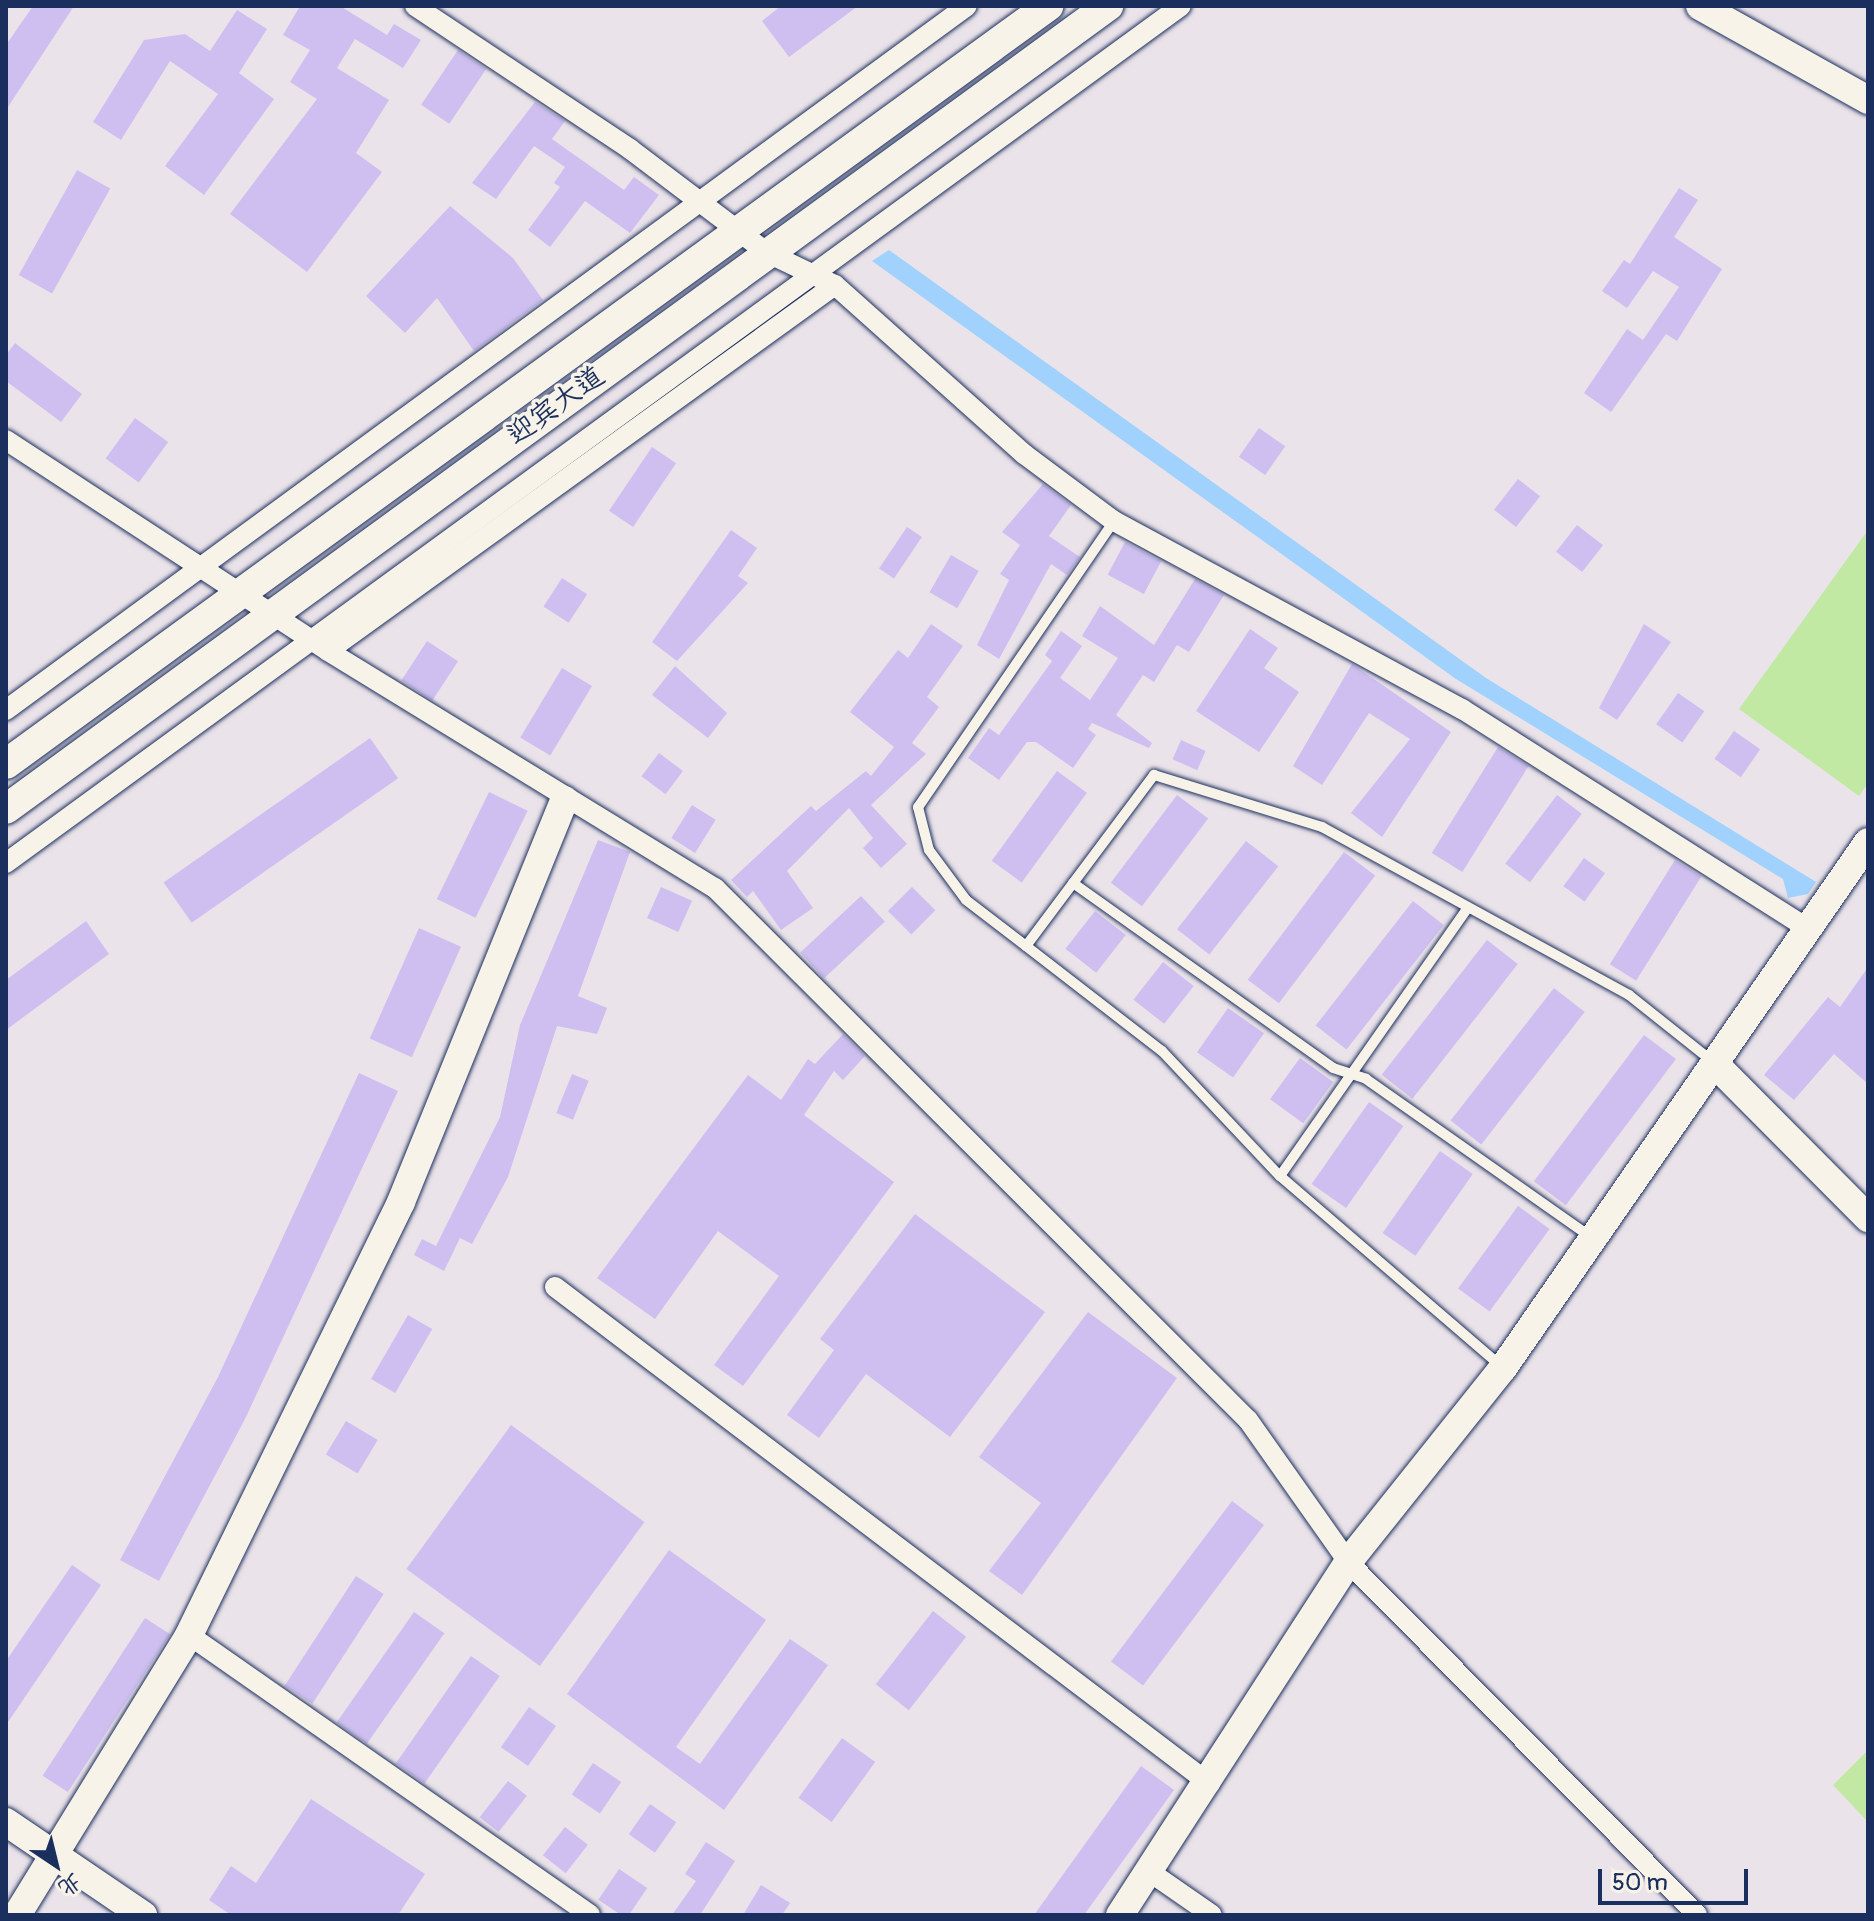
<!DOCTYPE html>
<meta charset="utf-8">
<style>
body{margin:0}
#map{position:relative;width:1874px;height:1921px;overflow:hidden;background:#ebe3ea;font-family:Pangolin,"LXGW WenKai TC",sans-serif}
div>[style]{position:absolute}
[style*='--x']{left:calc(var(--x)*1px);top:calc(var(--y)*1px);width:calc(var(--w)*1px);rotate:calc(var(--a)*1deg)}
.green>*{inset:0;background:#c1e9a4}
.water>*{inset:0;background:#a0d2fd}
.building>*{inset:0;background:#cebff0;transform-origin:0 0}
.roads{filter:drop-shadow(0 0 2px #1b2f5e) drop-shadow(0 0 2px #1b2f5e)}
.lane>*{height:10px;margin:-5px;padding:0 5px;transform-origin:5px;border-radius:5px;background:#f7f3e8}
.street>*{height:20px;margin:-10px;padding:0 10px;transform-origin:10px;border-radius:10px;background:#f7f3e8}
.secondary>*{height:28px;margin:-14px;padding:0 14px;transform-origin:14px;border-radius:14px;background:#f7f3e8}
.primary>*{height:30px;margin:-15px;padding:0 15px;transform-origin:15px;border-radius:15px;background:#f7f3e8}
span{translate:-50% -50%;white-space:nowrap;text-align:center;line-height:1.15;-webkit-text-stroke:7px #f7f3e8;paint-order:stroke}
.street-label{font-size:28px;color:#1b2f5e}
.frame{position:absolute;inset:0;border:8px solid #1b2f5e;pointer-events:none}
.north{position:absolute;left:16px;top:1825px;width:80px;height:80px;-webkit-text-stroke:6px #f7f3e8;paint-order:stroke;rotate:145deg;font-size:22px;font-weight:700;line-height:32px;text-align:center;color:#1b2f5e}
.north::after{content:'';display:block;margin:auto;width:28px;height:36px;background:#1b2f5e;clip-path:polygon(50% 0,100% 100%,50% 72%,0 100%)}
.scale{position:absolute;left:1598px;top:1869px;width:150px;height:36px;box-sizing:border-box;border:4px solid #1b2f5e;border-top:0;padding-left:10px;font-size:24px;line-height:28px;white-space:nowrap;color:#1b2f5e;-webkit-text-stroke:6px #f7f3e8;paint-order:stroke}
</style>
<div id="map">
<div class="green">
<i style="clip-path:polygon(1868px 530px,1868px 783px,1859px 796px,1739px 709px)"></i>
<i style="clip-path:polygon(1868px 1750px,1868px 1822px,1833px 1785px)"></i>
</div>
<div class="water">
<i style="clip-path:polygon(889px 250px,1486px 678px,1816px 882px,1808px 894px,1788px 898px,1783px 879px,1456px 679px,872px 261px)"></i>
</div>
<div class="building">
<i style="clip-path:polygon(33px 6px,74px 6px,6px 110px,6px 45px)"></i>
<i style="clip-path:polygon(300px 6px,340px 6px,387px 35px,394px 24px,421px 40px,403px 68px,355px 39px,337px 68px,389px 100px,356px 153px,382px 172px,307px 272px,230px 214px,317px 99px,290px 82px,310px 50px,283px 35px)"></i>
<i style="clip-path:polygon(781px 6px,858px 6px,789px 57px,762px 21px)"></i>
<i style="clip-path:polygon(237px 10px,267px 29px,239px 73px,274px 99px,204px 195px,165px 166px,218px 94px,170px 61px,121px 140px,93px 122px,144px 40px,185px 34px,210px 51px)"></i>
<i style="left:458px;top:50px;width:34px;height:66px;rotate:34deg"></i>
<i style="clip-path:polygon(535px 102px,565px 121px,552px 139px,624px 190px,634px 177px,659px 195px,630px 233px,585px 201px,550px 247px,528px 230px,560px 187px,554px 183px,565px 167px,534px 146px,496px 199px,472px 183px)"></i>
<i style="left:77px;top:170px;width:38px;height:120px;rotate:29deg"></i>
<i style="clip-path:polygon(1679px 188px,1698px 200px,1674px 237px,1722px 269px,1677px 341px,1666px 334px,1611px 412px,1584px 393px,1627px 329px,1643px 340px,1679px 287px,1653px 271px,1627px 308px,1602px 291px,1624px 260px,1630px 264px)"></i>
<i style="clip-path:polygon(450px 206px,513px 258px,543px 300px,474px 351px,437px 298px,405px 333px,366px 296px)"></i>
<i style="clip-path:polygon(15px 343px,82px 394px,61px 422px,6px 381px,6px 355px)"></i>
<i style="left:135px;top:418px;width:41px;height:50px;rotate:36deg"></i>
<i style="left:1259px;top:428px;width:32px;height:35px;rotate:35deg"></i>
<i style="left:652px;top:447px;width:29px;height:77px;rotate:34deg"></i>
<i style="left:1518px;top:479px;width:28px;height:39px;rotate:38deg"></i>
<i style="clip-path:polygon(1043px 484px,1071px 505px,1049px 536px,1080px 557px,1067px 575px,1051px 564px,999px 659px,977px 645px,1009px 580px,1000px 574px,1020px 545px,1002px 532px)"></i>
<i style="left:1577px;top:525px;width:33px;height:34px;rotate:38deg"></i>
<i style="left:907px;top:527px;width:18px;height:50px;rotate:34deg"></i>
<i style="clip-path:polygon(731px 530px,757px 548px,738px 576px,748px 583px,677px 661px,652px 642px)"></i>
<i style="left:1125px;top:542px;width:41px;height:37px;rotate:28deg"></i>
<i style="left:951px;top:555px;width:32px;height:43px;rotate:30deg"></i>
<i style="left:562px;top:578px;width:30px;height:34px;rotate:33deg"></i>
<i style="clip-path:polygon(1195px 579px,1224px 595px,1189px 652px,1177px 645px,1154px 682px,1143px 675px,1116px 715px,1152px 743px,1149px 748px,1092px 723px,1088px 729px,1096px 735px,1073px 768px,1036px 742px,1027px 742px,999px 780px,968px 758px,989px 728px,999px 735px,1052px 661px,1045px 655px,1061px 631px,1082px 646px,1060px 678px,1090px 700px,1118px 658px,1082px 636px,1100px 606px,1154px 645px)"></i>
<i style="clip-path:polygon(931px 624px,963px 646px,927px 697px,939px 707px,912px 743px,926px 754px,871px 805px,907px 844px,881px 868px,863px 848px,873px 838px,849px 808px,787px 871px,813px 908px,781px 930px,753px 891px,747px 897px,731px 880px,811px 806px,816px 811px,866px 771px,871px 776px,894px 747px,850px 712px,898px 650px,908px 658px)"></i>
<i style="clip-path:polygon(1644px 624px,1671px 642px,1617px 720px,1599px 708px)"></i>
<i style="clip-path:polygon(1250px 629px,1278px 648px,1264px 668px,1299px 692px,1259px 752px,1196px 711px)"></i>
<i style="left:427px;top:641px;width:37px;height:47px;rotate:33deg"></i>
<i style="clip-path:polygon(1352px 664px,1451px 732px,1382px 837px,1351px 813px,1410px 739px,1369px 713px,1322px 785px,1293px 766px)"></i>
<i style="clip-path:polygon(675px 666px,727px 713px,708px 738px,652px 695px)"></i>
<i style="left:562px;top:668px;width:35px;height:81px;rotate:31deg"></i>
<i style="left:1678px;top:693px;width:32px;height:38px;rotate:35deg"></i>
<i style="left:1734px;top:731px;width:32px;height:34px;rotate:35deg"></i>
<i style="left:370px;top:738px;width:49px;height:252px;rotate:55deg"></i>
<i style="left:1181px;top:740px;width:27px;height:21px;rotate:24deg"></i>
<i style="left:1498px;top:747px;width:36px;height:125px;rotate:32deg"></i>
<i style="left:659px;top:753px;width:30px;height:29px;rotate:37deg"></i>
<i style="left:1057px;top:771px;width:37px;height:111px;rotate:36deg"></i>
<i style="left:489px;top:792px;width:43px;height:119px;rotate:26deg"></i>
<i style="left:1177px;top:795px;width:39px;height:110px;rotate:37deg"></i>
<i style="left:1557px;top:795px;width:31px;height:86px;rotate:37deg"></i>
<i style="left:692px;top:805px;width:28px;height:39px;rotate:32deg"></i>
<i style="clip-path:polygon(598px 840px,630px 852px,578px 996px,607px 1008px,597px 1034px,557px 1026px,508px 1177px,472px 1244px,460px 1238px,444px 1271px,414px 1255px,422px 1239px,436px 1246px,500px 1117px,520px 1025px)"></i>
<i style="left:1246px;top:841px;width:41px;height:112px;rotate:38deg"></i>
<i style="left:1344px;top:852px;width:39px;height:160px;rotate:37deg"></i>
<i style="left:1584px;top:858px;width:26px;height:35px;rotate:36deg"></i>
<i style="left:1675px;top:860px;width:31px;height:123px;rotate:32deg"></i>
<i style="left:661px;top:887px;width:34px;height:34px;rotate:24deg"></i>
<i style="left:912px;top:887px;width:33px;height:34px;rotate:45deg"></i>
<i style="left:861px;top:896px;width:35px;height:83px;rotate:47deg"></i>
<i style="left:1413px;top:901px;width:39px;height:158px;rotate:38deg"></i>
<i style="left:1095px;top:911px;width:39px;height:48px;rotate:38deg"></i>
<i style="clip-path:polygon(86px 921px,109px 954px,6px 1030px,6px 980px)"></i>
<i style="left:419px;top:928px;width:46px;height:121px;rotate:24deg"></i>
<i style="left:1487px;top:940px;width:39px;height:171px;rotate:38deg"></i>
<i style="left:1163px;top:962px;width:39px;height:48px;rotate:38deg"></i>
<i style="clip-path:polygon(1868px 967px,1868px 1084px,1834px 1054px,1794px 1100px,1764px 1075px,1828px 997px,1840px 1007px)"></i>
<i style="left:1554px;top:988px;width:39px;height:168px;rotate:38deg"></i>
<i style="left:1228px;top:1008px;width:44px;height:54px;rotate:35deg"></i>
<i style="clip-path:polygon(843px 1034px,865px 1056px,843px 1080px,834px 1071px,804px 1115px,894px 1182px,743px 1386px,714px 1365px,779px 1276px,718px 1231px,655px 1319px,597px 1278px,748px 1075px,781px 1100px,808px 1059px,815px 1064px)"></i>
<i style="left:1644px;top:1035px;width:40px;height:183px;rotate:37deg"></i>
<i style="left:1300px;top:1058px;width:41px;height:51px;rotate:36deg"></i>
<i style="clip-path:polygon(359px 1073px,398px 1091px,245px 1419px,159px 1581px,120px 1560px,218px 1377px)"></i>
<i style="left:572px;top:1074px;width:18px;height:42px;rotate:22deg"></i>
<i style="left:1369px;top:1102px;width:42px;height:100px;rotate:35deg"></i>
<i style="left:1440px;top:1151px;width:40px;height:100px;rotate:35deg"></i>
<i style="left:1518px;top:1206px;width:39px;height:102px;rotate:36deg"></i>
<i style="clip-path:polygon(915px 1214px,1045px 1312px,950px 1437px,866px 1374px,819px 1438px,787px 1415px,834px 1350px,820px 1339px)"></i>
<i style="clip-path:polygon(1088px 1312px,1177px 1378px,1022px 1595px,989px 1571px,1041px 1503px,979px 1457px)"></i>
<i style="left:408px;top:1315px;width:28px;height:74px;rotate:30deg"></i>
<i style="left:346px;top:1421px;width:37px;height:39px;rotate:31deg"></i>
<i style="left:511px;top:1425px;width:165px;height:178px;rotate:36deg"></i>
<i style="left:1232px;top:1501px;width:40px;height:201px;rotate:37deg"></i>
<i style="clip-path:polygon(669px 1550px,766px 1620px,676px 1747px,700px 1764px,790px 1639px,828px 1665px,724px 1810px,567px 1694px)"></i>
<i style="clip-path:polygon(72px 1565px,101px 1585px,6px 1725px,6px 1661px)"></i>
<i style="left:356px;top:1576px;width:33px;height:131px;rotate:33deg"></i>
<i style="left:933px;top:1611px;width:42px;height:93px;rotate:38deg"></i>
<i style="left:414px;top:1612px;width:37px;height:135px;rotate:35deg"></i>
<i style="left:145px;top:1618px;width:30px;height:188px;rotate:33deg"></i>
<i style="left:471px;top:1656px;width:35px;height:131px;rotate:35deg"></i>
<i style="left:529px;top:1707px;width:33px;height:49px;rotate:35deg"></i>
<i style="left:842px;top:1738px;width:41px;height:74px;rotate:36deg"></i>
<i style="left:593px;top:1763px;width:34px;height:38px;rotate:34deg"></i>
<i style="clip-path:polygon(1141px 1766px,1174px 1790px,1084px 1915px,1034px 1915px)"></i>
<i style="left:508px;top:1781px;width:24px;height:46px;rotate:38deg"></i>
<i style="clip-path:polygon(311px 1799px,425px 1874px,398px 1915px,231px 1915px,209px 1900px,231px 1866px,256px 1883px)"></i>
<i style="left:650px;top:1804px;width:32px;height:37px;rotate:35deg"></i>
<i style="left:565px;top:1827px;width:29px;height:36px;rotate:38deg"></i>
<i style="clip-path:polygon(706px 1842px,735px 1861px,700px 1915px,672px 1915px,696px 1881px,685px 1874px)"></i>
<i style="left:619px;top:1869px;width:34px;height:37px;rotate:34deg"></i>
<i style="clip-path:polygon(761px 1885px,790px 1903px,782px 1915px,743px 1915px)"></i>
</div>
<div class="roads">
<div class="lane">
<i style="--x:1114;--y:521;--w:347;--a:124.4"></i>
<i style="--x:918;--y:807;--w:44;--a:75.7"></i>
<i style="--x:929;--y:850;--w:62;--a:53.5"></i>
<i style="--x:966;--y:900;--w:76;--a:37.5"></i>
<i style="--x:1026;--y:946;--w:214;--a:-53.2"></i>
<i style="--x:1154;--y:775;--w:176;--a:17.2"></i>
<i style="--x:1322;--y:827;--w:350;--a:28.7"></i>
<i style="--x:1629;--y:995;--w:106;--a:38.5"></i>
<i style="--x:1073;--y:883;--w:319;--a:35.4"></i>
<i style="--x:1333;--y:1068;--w:35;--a:18"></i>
<i style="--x:1366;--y:1079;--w:276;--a:35.1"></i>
<i style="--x:1026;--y:946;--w:172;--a:37.7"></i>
<i style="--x:1162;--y:1051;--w:172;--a:46.7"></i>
<i style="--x:1280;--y:1176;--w:294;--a:40.7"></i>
<i style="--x:1280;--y:1176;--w:327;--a:-55"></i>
</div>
<div class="street">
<i style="--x:415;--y:6;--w:258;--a:33.6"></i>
<i style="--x:630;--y:149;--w:171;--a:37.1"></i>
<i style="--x:766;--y:252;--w:76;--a:25.6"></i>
<i style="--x:835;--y:285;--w:254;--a:41.8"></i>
<i style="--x:1024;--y:454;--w:112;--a:36.7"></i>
<i style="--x:1114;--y:521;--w:396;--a:28.4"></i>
<i style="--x:1462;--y:709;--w:411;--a:32.4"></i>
<i style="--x:6;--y:440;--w:385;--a:33.2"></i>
<i style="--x:328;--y:651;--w:454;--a:31.5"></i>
<i style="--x:715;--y:888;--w:753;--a:44.95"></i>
<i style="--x:1248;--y:1420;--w:174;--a:54.8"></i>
<i style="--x:1348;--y:1562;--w:496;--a:45.3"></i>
<i style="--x:328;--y:651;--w:625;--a:-35.83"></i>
<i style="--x:6;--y:710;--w:1191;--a:-36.23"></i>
<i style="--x:6;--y:863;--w:1454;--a:-36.11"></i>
<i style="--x:555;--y:1287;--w:822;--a:37.19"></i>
<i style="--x:189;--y:1635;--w:489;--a:34.9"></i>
<i style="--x:1150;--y:1872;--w:75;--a:34.7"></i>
</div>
<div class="secondary">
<i style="--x:1700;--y:6;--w:193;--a:29.2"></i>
<i style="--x:1716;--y:1065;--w:216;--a:45.2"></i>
<i style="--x:6;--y:1822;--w:166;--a:34.2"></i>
<i style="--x:17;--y:1915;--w:329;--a:-58.4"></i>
<i style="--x:189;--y:1635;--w:482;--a:-63.9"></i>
<i style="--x:401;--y:1202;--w:434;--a:-67.9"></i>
<i style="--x:1120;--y:1915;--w:420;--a:-57.1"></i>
<i style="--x:1348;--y:1562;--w:248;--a:-51.4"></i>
<i style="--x:1503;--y:1368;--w:640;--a:-55.24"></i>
</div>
<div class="primary">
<i style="--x:6;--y:764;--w:1289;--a:-36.03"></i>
<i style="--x:6;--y:809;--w:1364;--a:-36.08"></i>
</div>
</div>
<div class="street-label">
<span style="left:556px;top:406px;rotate:-36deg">迎宾大道</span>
</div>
<div class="frame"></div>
<div class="north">北</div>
<div class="scale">50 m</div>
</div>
